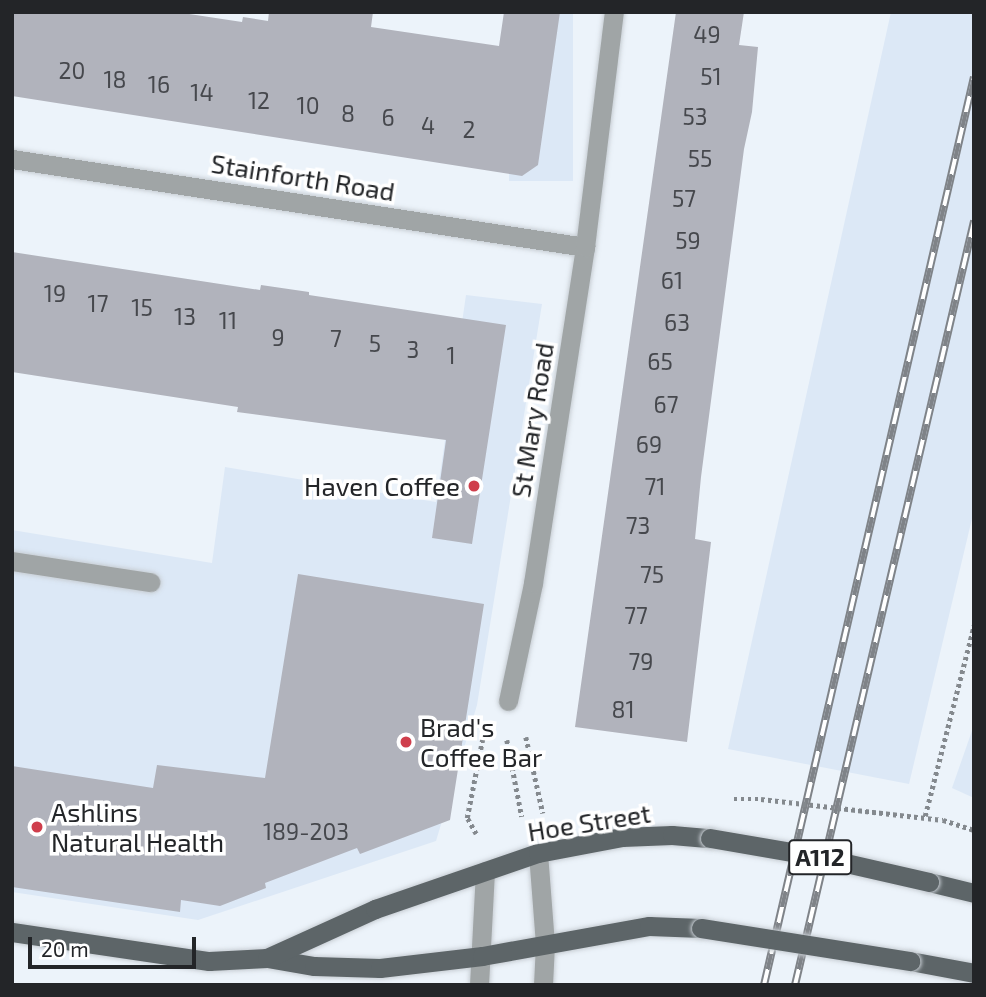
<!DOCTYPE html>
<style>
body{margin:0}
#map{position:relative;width:986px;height:997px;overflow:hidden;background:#ecf3fa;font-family:"Exo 2",sans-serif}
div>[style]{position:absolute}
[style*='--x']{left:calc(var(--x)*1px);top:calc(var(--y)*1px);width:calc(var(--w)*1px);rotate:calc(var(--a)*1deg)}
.built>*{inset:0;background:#dce8f6;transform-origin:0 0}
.building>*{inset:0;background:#b1b3bc}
.path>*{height:4.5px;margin-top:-2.25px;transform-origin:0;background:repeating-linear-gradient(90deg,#84898e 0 3.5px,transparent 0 7px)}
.roads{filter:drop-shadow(0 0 2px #c8ced4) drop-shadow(0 0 2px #c8ced4)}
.service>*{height:19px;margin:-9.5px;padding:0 9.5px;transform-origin:9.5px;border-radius:9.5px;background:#a0a5a6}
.minor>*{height:19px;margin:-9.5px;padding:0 9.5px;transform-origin:9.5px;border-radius:9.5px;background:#a0a5a6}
.tertiary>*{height:19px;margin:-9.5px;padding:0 9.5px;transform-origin:9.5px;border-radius:9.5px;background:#a0a5a6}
.primary>*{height:19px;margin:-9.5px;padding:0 9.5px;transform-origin:9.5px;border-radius:9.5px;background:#5d6568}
.rail>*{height:8px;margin-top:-4px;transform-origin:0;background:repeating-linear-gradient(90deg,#fff 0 16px,#7f8388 0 32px);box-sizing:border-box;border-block:2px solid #7f8388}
.path-bridge>*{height:4.5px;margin-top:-2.25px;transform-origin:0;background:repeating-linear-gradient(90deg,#84898e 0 3.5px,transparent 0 7px)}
.bridges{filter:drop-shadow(0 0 2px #c8ced4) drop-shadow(0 0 2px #c8ced4)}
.primary-bridge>*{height:19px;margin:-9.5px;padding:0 9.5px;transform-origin:9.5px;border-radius:9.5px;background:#5d6568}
.dots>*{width:19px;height:19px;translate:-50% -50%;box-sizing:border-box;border:4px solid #fff;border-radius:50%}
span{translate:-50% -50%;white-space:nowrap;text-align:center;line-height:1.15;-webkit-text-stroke:7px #fff;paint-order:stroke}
.number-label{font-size:23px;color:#46484d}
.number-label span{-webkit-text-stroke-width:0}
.shield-label span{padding:2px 5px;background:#fff;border:2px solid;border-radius:5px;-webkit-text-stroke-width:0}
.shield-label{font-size:24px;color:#232528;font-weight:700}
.street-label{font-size:26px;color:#232528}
.poi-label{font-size:26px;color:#232528}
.right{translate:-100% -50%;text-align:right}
.left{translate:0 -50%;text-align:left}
.frame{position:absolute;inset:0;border:14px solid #232528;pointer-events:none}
.scale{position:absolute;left:28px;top:937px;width:168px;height:32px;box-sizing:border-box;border:4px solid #232528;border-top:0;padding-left:9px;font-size:21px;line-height:24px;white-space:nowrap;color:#232528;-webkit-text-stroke:5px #fff;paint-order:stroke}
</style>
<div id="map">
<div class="built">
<i style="left:509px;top:12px;width:64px;height:169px"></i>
<i style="clip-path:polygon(891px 12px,974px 12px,974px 510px,909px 784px,728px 749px)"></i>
<i style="clip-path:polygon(466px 295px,542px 304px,477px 705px,436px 841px,198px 920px,12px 892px,12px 530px,212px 563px,225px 467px,436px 502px)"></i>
<i style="clip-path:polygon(974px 725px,974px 798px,952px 788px)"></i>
</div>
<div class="building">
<i style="clip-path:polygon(12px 12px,176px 12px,242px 22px,243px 17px,268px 21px,269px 12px,373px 12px,371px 27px,499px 46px,504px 12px,560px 12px,538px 165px,522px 176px,12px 96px)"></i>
<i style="clip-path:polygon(676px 12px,744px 12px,739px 45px,758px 47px,752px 112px,744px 149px,701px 477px,695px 539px,711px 542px,687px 742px,575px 727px)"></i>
<i style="clip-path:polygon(12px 252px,260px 290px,261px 285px,309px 292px,309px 295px,506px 325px,472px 544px,432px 538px,446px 440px,237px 412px,238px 407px,12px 372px)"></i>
<i style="clip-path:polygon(298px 574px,484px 604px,450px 820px,360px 854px,357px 848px,265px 883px,266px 888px,220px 906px,181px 900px,180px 912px,12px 887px,12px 766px,153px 788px,157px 765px,265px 778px)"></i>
</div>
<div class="path">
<i style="--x:526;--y:737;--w:78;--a:77.4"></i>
<i style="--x:507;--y:740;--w:78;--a:79"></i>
<i style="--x:925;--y:816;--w:197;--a:-75.6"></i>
<i style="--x:943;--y:820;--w:33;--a:18"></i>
<i style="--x:476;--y:834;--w:18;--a:-119"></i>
<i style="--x:467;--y:818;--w:89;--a:-78.9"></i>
</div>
<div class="roads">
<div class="service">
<i style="--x:12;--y:561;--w:140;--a:8.7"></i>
</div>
<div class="minor">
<i style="--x:12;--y:159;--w:580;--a:8.73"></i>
<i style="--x:508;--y:701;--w:121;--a:-78"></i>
<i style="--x:533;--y:583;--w:340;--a:-81.2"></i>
<i style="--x:585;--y:247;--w:237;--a:-83"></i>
</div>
<div class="tertiary">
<i style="--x:538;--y:853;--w:91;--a:85.6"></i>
<i style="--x:545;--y:944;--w:41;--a:92.8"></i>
<i style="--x:479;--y:985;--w:114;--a:-87"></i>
</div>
<div class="primary">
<i style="--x:929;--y:882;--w:46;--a:13.7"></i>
<i style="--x:12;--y:932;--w:199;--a:8.4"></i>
<i style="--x:209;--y:961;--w:58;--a:-3"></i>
<i style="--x:267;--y:958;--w:48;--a:9.7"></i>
<i style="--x:314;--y:966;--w:66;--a:1.7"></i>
<i style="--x:380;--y:968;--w:103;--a:-6.7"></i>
<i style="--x:482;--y:956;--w:170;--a:-10.2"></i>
<i style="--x:649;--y:926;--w:52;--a:2.2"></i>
<i style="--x:267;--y:958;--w:119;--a:-24.4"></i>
<i style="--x:375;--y:909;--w:172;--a:-19"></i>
<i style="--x:538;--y:853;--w:86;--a:-10.8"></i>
<i style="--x:622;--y:837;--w:50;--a:-2.3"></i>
<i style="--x:672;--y:835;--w:38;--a:5"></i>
<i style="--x:910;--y:961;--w:65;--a:10.6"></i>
</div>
</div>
<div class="rail">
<i style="--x:764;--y:985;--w:932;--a:-76.98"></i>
<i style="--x:795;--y:985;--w:785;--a:-76.81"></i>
</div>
<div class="path-bridge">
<i style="--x:734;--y:799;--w:27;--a:0"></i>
<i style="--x:761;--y:799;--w:183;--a:6.6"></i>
</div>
<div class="bridges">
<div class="primary-bridge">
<i style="--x:710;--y:838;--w:107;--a:9.7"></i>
<i style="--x:815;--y:856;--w:117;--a:12.8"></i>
<i style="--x:701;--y:928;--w:212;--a:9"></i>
</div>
</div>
<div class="dots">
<i style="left:474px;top:486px;background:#cf3e4c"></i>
<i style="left:406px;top:742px;background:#cf3e4c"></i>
<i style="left:37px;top:827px;background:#cf3e4c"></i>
</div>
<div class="number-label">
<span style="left:707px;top:34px">49</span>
<span style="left:72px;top:70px">20</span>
<span style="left:711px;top:76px">51</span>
<span style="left:115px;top:79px">18</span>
<span style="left:159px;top:84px">16</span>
<span style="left:202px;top:92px">14</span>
<span style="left:259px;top:100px">12</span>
<span style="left:308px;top:105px">10</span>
<span style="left:348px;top:113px">8</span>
<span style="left:695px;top:116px">53</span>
<span style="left:388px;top:117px">6</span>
<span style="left:428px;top:125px">4</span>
<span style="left:469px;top:129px">2</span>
<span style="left:700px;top:158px">55</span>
<span style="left:684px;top:198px">57</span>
<span style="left:688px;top:240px">59</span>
<span style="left:672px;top:280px">61</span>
<span style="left:55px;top:293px">19</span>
<span style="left:98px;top:303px">17</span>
<span style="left:142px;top:307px">15</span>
<span style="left:185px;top:316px">13</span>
<span style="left:228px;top:320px">11</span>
<span style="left:677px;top:322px">63</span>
<span style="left:278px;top:337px">9</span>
<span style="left:336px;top:338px">7</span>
<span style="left:375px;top:343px">5</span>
<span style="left:413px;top:349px">3</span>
<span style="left:451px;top:355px">1</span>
<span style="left:660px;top:361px">65</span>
<span style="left:666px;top:404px">67</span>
<span style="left:649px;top:444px">69</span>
<span style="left:655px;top:486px">71</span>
<span style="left:638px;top:525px">73</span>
<span style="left:652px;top:574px">75</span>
<span style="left:636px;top:615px">77</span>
<span style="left:641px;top:661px">79</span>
<span style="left:623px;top:709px">81</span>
<span style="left:306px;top:831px">189-203</span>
</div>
<div class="shield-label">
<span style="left:820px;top:857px">A112</span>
</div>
<div class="street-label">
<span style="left:303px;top:177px;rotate:9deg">Stainforth Road</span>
<span style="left:532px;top:420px;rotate:-81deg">St Mary Road</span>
<span style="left:589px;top:822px;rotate:-9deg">Hoe Street</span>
</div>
<div class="poi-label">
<span class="right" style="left:460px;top:486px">Haven Coffee</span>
<span class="left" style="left:420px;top:742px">Brad's<br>Coffee Bar</span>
<span class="left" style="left:51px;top:827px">Ashlins<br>Natural Health</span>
</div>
<div class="frame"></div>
<div class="scale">20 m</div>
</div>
